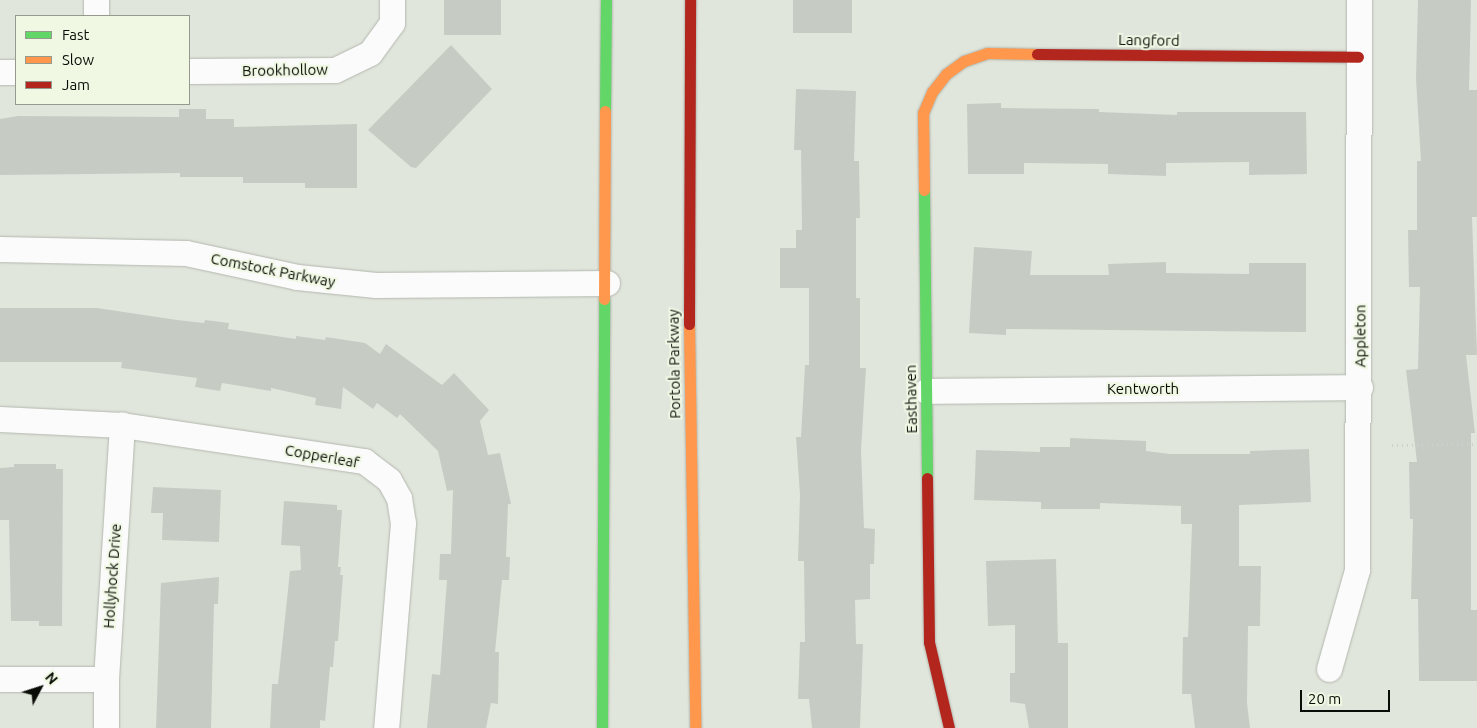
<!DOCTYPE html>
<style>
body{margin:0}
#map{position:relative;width:1477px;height:728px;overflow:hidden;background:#e1e6dc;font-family:Ubuntu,sans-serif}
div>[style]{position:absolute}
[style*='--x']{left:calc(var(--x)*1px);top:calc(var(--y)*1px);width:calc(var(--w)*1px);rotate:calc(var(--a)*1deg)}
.building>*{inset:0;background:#c6ccc4;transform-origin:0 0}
.path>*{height:3px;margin-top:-1.5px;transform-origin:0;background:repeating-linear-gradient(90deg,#cfd0ce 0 1px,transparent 0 5px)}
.roads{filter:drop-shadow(0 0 1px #b3b7af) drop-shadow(0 0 1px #b3b7af)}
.street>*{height:25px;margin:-12.5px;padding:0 12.5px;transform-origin:12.5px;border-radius:12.5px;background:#fafbfa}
.fast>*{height:11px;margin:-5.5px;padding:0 5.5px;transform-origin:5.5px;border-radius:5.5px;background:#63d668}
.slow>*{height:11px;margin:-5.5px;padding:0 5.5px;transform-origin:5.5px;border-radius:5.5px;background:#ff974d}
.jam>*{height:11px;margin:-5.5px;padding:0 5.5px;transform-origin:5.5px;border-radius:5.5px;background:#b3261e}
span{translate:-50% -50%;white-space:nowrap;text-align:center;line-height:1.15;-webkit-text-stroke:4px #f0f8e4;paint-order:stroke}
.street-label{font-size:15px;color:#0a0d07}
.legend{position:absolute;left:15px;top:15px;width:175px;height:90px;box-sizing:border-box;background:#f0f8e4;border:1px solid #949a8c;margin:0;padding:6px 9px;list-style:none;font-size:15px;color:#0a0d07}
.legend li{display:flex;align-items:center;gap:10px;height:25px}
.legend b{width:25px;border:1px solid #949a8c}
.north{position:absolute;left:15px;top:663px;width:50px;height:50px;-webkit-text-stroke:4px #f0f8e4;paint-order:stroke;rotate:50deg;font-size:14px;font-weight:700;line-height:20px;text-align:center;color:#0a0d07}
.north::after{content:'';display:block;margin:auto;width:18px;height:22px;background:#0a0d07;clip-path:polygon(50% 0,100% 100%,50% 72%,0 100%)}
.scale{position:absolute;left:1300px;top:690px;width:90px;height:22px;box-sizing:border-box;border:2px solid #0a0d07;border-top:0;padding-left:6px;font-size:15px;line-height:18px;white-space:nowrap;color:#0a0d07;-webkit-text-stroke:4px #f0f8e4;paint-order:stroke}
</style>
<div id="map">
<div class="building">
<i style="left:444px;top:0;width:57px;height:35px"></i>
<i style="left:793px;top:0;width:59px;height:33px"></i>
<i style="clip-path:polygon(1418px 0,1471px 0,1469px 90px,1477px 90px,1477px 217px,1472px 217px,1477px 355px,1466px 355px,1475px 433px,1471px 433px,1471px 610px,1477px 610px,1477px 681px,1419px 681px,1418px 599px,1411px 599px,1413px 519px,1410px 519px,1409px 462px,1417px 462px,1406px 370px,1418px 369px,1420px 287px,1409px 287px,1408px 230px,1417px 230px,1417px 161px,1421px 161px,1416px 79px)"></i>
<i style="clip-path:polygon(451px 45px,492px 89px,416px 168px,411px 167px,368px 130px)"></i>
<i style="clip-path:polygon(796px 89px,856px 91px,854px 161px,859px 161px,860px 218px,856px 218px,856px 298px,860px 298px,860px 368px,866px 368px,861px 450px,864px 528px,875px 529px,874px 564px,870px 564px,870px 599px,855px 600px,856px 644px,863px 644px,860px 728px,812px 728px,809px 699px,798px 699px,800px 642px,805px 642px,804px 561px,798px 561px,800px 495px,796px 437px,801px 437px,805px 365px,809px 365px,809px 288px,780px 288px,780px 248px,796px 248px,796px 230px,802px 230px,801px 150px,794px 150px)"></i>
<i style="clip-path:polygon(1001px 103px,1001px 108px,1099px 109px,1099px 112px,1177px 115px,1177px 112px,1306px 112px,1307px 174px,1249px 175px,1249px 162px,1166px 163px,1166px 176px,1108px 174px,1108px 164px,1024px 163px,1024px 174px,968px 174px,967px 104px)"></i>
<i style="clip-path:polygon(179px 109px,206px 109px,206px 119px,234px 119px,234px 127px,357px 124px,357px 188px,305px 188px,305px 183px,243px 183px,243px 177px,180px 177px,180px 173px,0 175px,0 119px,18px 116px,179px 117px)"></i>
<i style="clip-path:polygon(974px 247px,1032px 251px,1030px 275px,1109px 275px,1108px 264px,1166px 262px,1166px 273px,1249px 274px,1249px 263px,1306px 263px,1306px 332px,1006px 329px,1006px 335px,969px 333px)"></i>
<i style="clip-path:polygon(0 308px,97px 308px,177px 320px,204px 323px,205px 320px,229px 323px,228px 329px,296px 339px,296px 336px,325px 340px,326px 337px,365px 343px,380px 354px,386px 344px,442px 385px,454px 373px,489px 410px,480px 421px,488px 455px,500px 453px,511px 504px,508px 504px,506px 557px,510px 557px,509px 580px,502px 580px,495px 652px,499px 652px,498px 704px,491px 703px,486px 728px,427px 728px,432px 674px,440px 675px,447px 580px,439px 580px,440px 554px,451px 554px,453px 490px,447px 491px,438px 451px,400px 414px,397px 418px,377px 403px,373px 409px,343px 387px,341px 409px,315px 405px,316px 398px,271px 388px,271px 391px,222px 383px,220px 391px,195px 387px,197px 378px,121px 368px,122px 362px,0 362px)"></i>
<i style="clip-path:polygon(1070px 438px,1146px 441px,1146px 451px,1170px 454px,1250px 454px,1250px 451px,1309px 449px,1311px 502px,1239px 505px,1239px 566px,1261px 566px,1260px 626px,1248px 626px,1247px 703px,1250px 728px,1195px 728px,1191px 694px,1182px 694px,1183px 637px,1188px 637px,1192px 524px,1181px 524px,1181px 506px,1100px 503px,1100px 509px,1041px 509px,1041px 502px,974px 500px,976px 450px,1040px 452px,1040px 447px,1070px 447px)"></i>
<i style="clip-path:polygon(14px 464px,56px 464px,56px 469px,63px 469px,62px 626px,39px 626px,39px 621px,11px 621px,9px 520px,0 520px,0 468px,14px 467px)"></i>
<i style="clip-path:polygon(153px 487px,221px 490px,219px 542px,162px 540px,163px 513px,151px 513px)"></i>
<i style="clip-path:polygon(284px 501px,337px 505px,337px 510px,342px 510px,338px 567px,341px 567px,340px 575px,343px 575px,338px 641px,335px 641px,333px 667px,330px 667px,325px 721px,320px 720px,320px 728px,270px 728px,272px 684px,278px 684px,290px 571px,301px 570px,300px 546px,281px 545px)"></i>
<i style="clip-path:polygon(1056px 559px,1058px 643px,1068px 643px,1068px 728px,1029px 728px,1025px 704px,1010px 702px,1010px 673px,1015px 673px,1015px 625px,988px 626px,986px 561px)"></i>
<i style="clip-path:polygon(219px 577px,218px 604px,214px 604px,211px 728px,156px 728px,161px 583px)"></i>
</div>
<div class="path">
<i style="--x:1392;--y:445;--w:85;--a:-0.7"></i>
</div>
<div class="roads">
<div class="street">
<i style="--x:96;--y:0;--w:16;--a:90"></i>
<i style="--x:189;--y:71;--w:146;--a:-0.4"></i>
<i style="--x:335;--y:70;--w:39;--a:-26"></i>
<i style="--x:370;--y:53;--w:37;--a:-54"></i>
<i style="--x:392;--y:23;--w:23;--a:-90"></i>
<i style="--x:0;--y:72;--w:16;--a:0"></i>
<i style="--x:0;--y:249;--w:186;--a:1.2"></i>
<i style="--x:186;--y:253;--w:114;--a:12.2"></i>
<i style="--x:297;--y:277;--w:79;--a:5.8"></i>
<i style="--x:376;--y:285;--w:231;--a:-0.5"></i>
<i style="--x:926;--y:391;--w:434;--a:-0.5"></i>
<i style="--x:0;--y:419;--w:122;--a:2.8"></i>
<i style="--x:122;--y:425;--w:245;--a:8.5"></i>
<i style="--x:364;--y:461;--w:31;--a:37"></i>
<i style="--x:389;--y:480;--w:21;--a:61"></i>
<i style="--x:399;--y:498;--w:25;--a:81"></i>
<i style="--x:403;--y:523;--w:206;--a:94.7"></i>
<i style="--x:1329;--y:669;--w:103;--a:-74.2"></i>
<i style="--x:1357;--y:570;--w:570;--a:-89.8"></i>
<i style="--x:0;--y:679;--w:106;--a:0"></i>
<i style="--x:106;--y:728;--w:49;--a:-90"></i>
<i style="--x:106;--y:679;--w:255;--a:-86.4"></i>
</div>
<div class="fast">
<i style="--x:605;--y:111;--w:111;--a:-89.5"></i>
<i style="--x:924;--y:190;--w:288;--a:89.4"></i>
<i style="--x:602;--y:728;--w:429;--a:-89.7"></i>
</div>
<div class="slow">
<i style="--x:924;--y:190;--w:77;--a:-90.7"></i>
<i style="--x:923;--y:113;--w:23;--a:-67"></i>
<i style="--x:932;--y:92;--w:23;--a:-52"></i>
<i style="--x:946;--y:74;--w:22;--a:-36"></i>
<i style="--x:964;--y:61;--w:24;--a:-19"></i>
<i style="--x:987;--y:53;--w:50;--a:1.1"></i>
<i style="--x:604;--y:299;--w:188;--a:-89.7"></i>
<i style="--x:689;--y:324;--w:404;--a:89.1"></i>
</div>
<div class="jam">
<i style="--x:1037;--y:54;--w:321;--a:0.5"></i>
<i style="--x:689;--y:324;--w:324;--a:-89.8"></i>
<i style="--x:927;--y:478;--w:164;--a:89.3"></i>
<i style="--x:929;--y:642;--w:88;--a:76.9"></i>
</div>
</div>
<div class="street-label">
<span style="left:1149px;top:40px;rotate:1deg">Langford</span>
<span style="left:285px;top:70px;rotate:-1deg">Brookhollow</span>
<span style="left:273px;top:270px;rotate:11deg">Comstock Parkway</span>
<span style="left:1360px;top:336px;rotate:-90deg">Appleton</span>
<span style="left:674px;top:364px;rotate:-91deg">Portola Parkway</span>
<span style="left:1143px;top:389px">Kentworth</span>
<span style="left:911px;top:399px;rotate:-91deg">Easthaven</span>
<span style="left:322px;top:456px;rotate:10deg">Copperleaf</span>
<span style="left:112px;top:576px;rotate:-86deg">Hollyhock Drive</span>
</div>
<ul class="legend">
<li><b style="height:6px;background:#63d668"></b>Fast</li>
<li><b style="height:6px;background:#ff974d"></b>Slow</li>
<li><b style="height:6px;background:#b3261e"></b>Jam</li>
</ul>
<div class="north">N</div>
<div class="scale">20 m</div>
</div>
